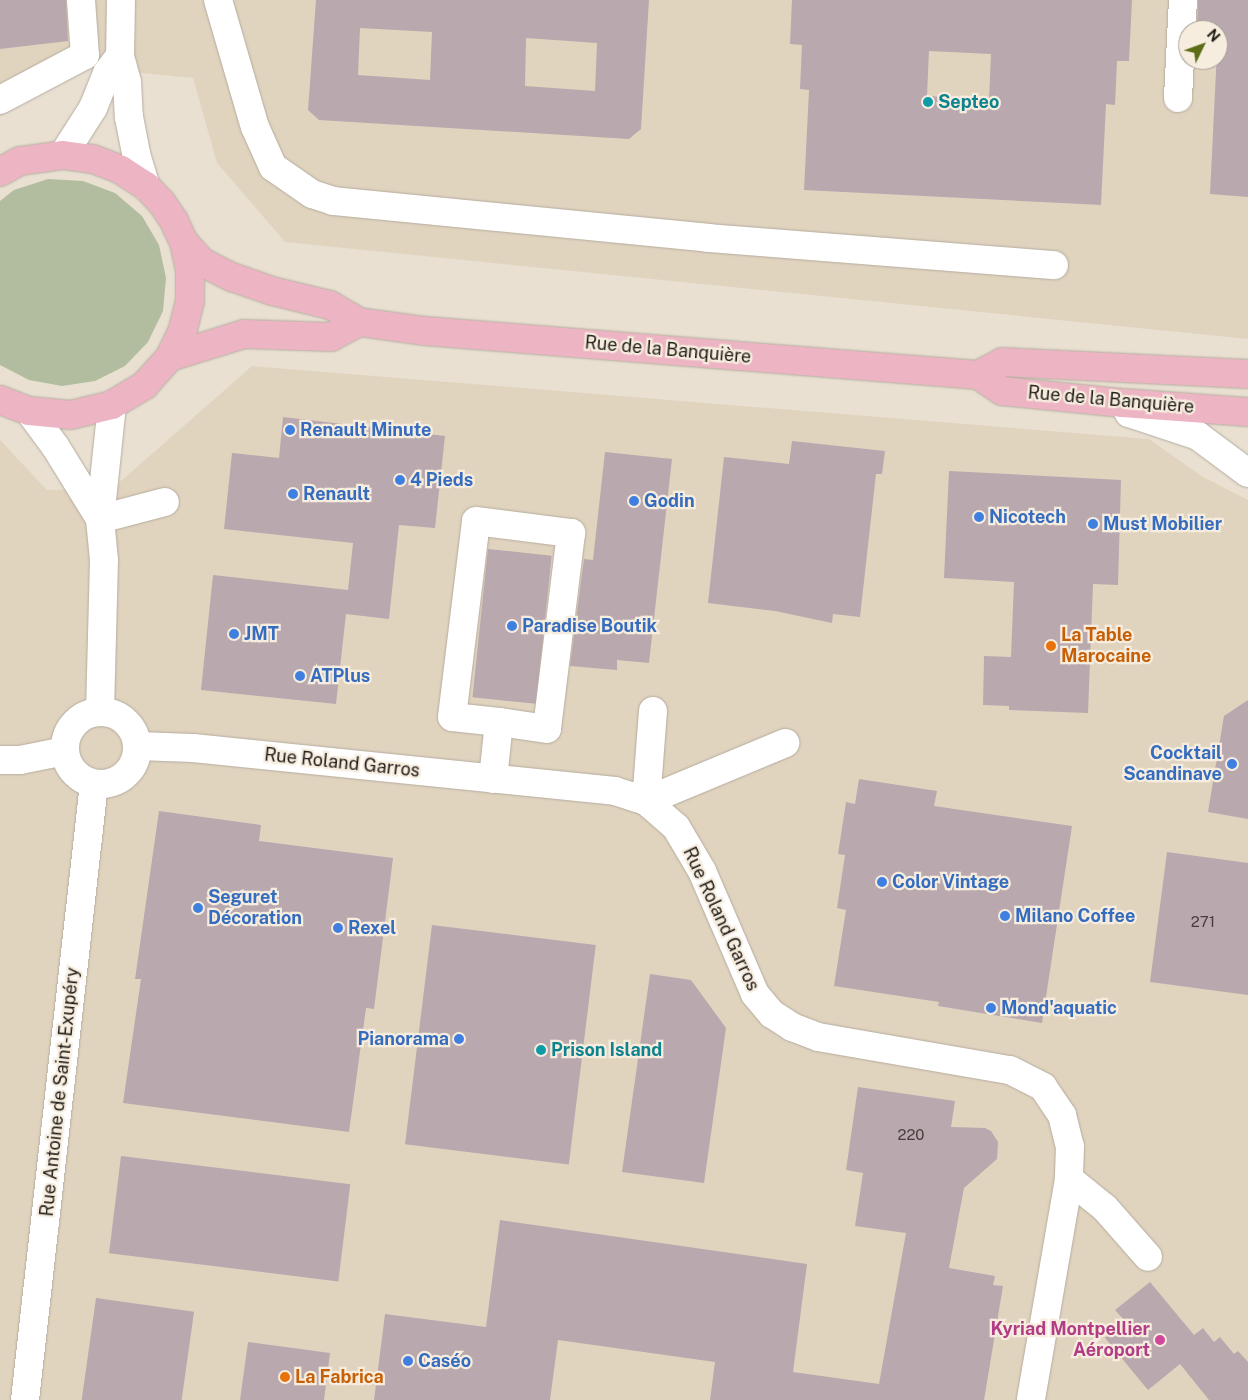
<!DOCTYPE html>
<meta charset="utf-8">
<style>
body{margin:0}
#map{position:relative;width:1248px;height:1400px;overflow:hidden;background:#e9e0d2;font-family:"Public Sans",sans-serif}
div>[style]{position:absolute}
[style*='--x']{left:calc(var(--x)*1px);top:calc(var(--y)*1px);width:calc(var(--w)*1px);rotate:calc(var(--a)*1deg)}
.built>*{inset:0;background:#e1d4bf}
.green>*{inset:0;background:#b2bd9f}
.building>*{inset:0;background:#b9a8ae;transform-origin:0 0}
.roads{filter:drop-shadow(0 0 1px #b5ac9f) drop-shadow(0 0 1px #b5ac9f)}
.minor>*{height:28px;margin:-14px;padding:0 14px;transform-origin:14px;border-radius:14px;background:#fff}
.minor>.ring{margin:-14px;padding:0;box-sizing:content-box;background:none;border:28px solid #fff;border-radius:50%}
.major>*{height:28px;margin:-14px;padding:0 14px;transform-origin:14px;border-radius:14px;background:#edb5c4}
.dots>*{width:14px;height:14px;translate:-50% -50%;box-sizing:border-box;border:2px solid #f6eddf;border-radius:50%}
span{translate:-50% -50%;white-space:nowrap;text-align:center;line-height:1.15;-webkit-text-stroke:4.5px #f6eddf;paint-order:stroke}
.number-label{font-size:15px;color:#463e3c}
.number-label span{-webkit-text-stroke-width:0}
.culture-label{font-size:18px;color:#0d838f;font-weight:700}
.left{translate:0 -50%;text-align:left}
.street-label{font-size:18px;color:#1f1b16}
.shop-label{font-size:18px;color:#366cbe;font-weight:700}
.right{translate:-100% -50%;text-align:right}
.food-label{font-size:18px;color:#c56008;font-weight:700}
.hotel-label{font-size:18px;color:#b23c85;font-weight:700}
.north{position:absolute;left:1178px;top:20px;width:50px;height:50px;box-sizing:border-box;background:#f6eddf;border:1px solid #a0998f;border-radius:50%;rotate:48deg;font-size:14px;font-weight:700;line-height:20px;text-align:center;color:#1f1b16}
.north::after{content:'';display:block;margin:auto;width:18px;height:22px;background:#5d6c16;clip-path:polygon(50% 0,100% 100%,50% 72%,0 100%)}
</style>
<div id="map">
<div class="built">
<i style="clip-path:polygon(evenodd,0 0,1248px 0,1248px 339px,285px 242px,217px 163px,193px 78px,79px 67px,0 117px,0 0,1188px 30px,1218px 30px,1218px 60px,1188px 60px,1188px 30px)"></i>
<i style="clip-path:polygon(252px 366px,1149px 439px,1203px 477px,1248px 500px,1248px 1400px,0 1400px,0 440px,47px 490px,113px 488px)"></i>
</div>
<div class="green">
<i style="clip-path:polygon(48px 179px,83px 181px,115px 193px,142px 216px,159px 245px,166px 278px,163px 311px,148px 342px,125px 366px,95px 381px,62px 386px,29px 380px,0 365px,0 201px,14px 190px)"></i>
</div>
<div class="building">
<i style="clip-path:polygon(0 0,66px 0,68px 41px,0 49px)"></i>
<i style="clip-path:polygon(evenodd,316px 0,649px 0,641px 129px,629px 139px,319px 120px,308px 110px,316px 0,360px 28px,432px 32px,430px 80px,358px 75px,360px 28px,316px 0,526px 38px,597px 43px,595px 91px,525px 86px,526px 38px)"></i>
<i style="clip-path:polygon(evenodd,792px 0,1132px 0,1129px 61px,1117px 61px,1115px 105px,1106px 104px,1101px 205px,804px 190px,809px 90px,800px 89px,802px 45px,790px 44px,792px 0,929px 51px,991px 54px,989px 99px,927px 96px,929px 51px)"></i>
<i style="clip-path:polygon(1198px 0,1248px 0,1248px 197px,1210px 194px,1218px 30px,1197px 30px)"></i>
<i style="clip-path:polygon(283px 417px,445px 436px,435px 528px,399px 525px,389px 619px,346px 614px,336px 704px,201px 690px,213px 575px,348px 590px,353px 543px,224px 529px,232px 453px,279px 458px)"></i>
<i style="clip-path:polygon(792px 441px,885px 451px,882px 474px,876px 474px,860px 617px,833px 614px,832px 623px,775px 611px,708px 603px,724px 457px,789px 464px)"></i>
<i style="clip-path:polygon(605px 452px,672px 459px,649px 663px,617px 660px,617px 670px,570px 666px,584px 559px,593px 560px)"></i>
<i style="clip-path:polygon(949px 471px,1121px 480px,1118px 585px,1093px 584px,1088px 713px,1009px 710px,1009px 706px,983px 705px,984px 656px,1011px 657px,1014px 582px,944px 578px)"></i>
<i style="left:488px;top:549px;width:64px;height:149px;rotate:6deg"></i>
<i style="clip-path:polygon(1248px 700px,1248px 819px,1208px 812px,1224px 716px)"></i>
<i style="clip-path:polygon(859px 779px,937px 791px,934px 806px,1072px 826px,1042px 1023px,938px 1006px,939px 1002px,834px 986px,846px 910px,837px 908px,845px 855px,838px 854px,846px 802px,855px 804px)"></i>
<i style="clip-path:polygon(159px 811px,261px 825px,259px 841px,393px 858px,374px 1009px,366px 1008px,349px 1132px,123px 1103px,141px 979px,135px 979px)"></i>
<i style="clip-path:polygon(1167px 852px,1248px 863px,1248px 995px,1150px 982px)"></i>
<i style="left:432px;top:925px;width:165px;height:221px;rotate:7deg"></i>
<i style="clip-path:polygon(650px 974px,691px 980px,726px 1028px,704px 1183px,622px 1172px)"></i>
<i style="clip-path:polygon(858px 1087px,955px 1101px,951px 1127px,985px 1128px,991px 1131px,998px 1142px,997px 1159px,964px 1188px,949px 1268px,995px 1276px,993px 1285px,1003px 1286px,984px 1400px,710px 1400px,715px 1362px,558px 1340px,550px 1400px,374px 1400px,385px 1314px,486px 1327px,500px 1220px,807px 1264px,793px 1372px,879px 1384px,906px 1233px,855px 1226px,863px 1173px,846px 1170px)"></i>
<i style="left:121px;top:1156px;width:231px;height:98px;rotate:7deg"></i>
<i style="clip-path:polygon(1150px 1282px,1194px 1335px,1203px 1328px,1214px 1342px,1220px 1337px,1234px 1354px,1238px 1351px,1248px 1362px,1248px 1400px,1209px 1400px,1180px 1364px,1148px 1390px,1105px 1338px,1125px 1321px,1115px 1310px)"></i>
<i style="left:96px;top:1298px;width:99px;height:103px;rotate:8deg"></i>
<i style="clip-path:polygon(248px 1342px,330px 1353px,324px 1400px,240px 1400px)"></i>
</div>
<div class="roads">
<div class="minor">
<i style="--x:121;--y:0;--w:56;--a:91"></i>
<i style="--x:120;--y:56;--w:27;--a:75"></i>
<i style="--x:127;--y:82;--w:35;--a:87"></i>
<i style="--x:129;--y:117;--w:38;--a:79"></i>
<i style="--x:136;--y:154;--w:34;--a:73"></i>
<i style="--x:218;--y:0;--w:132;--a:73.8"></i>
<i style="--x:255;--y:127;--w:44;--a:65.8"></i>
<i style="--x:273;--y:167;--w:47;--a:34.7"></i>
<i style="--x:312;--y:194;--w:22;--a:18"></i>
<i style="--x:333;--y:201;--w:377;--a:5.6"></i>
<i style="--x:708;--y:238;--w:347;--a:4.5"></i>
<i style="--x:1178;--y:98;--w:98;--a:-87.1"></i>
<i style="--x:0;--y:100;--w:96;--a:-27.9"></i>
<i style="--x:85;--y:55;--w:55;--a:-94.2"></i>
<i style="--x:63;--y:155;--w:56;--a:-57.4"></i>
<i style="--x:93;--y:108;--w:38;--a:-68"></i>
<i style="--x:107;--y:73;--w:21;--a:-53"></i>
<i style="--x:1123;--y:403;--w:12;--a:59"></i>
<i style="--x:1129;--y:413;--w:73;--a:18.4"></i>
<i style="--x:1198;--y:436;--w:62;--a:36.5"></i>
<i style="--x:29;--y:411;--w:44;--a:53.4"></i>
<i style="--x:55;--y:446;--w:86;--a:58.3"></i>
<i style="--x:100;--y:519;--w:67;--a:-14.7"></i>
<i style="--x:653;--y:711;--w:90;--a:94.4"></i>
<i style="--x:646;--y:801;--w:151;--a:-22.6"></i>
<i class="ring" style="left:65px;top:712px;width:44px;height:44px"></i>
<i style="--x:100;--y:712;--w:152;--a:-88.5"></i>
<i style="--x:104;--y:560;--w:41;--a:-95.6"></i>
<i style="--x:100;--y:519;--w:115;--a:-84"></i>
<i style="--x:138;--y:746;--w:55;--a:2.1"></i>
<i style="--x:193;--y:748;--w:424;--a:5.8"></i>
<i style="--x:615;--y:791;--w:33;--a:18"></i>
<i style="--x:646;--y:801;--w:40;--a:41"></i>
<i style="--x:676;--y:827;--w:51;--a:59.4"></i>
<i style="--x:702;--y:871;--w:134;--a:66.7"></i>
<i style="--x:755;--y:994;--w:26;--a:50"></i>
<i style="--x:772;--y:1014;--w:24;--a:33"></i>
<i style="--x:792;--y:1027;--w:28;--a:21"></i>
<i style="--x:818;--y:1037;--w:195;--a:9.8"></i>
<i style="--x:1010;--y:1070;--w:37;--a:27"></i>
<i style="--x:1043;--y:1087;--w:34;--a:56"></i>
<i style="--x:1062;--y:1115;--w:32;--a:76"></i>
<i style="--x:1070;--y:1146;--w:33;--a:92"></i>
<i style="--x:1069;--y:1179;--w:224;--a:99.8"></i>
<i style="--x:0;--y:760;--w:20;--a:0"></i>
<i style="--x:20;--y:760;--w:46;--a:-11.3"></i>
<i style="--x:493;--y:779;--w:57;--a:-84"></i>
<i style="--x:499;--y:722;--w:47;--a:-173.9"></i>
<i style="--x:452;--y:717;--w:197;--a:-83"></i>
<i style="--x:476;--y:521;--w:96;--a:7.2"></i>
<i style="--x:571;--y:533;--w:197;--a:97"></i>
<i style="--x:547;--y:729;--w:49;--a:-171.7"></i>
<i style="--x:1069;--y:1179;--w:46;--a:38.9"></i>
<i style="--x:1105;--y:1208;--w:65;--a:48.7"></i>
<i style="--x:25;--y:1400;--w:620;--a:-83.61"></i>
</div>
<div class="major">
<i style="--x:0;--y:172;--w:23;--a:-29"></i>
<i style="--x:20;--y:161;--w:43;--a:-7.9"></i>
<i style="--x:63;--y:155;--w:30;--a:8"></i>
<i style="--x:93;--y:159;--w:30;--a:21"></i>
<i style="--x:121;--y:170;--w:30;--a:33"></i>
<i style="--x:146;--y:186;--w:23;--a:47"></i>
<i style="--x:162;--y:203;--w:22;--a:56"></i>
<i style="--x:174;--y:221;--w:23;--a:65"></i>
<i style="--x:184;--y:242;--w:30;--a:78"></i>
<i style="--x:190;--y:271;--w:30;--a:90"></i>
<i style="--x:190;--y:301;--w:30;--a:104"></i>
<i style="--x:183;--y:330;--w:30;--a:116"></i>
<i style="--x:170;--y:357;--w:38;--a:132"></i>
<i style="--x:145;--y:385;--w:39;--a:149"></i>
<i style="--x:112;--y:405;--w:42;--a:166.3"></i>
<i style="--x:71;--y:415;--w:42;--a:-174.6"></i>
<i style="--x:29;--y:411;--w:31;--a:-159"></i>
<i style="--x:184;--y:242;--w:27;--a:48"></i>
<i style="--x:202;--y:262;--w:34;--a:27"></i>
<i style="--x:232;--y:277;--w:42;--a:19.3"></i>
<i style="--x:272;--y:291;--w:60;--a:13.6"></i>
<i style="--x:330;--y:305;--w:34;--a:30"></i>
<i style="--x:359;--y:322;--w:67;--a:7.8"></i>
<i style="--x:425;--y:331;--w:555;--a:4.55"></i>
<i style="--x:978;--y:375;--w:29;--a:34"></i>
<i style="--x:1002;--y:391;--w:122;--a:5.7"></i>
<i style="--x:1123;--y:403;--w:125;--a:4.1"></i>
<i style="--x:170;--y:357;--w:77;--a:-17.3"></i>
<i style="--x:244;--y:334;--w:87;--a:2"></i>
<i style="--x:331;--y:337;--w:32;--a:-28"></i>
<i style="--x:978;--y:375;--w:27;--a:-28"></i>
<i style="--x:1002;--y:362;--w:246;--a:2.8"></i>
</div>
</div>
<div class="dots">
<i style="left:928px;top:102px;background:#0f9aa8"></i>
<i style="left:290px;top:430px;background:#3f7fe0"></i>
<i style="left:400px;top:480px;background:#3f7fe0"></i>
<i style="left:293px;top:494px;background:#3f7fe0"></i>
<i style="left:634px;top:501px;background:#3f7fe0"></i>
<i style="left:979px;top:517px;background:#3f7fe0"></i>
<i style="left:1093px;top:524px;background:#3f7fe0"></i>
<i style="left:512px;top:626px;background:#3f7fe0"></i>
<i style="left:234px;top:634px;background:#3f7fe0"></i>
<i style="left:1051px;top:646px;background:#e8710a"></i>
<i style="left:300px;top:676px;background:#3f7fe0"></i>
<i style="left:1232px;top:764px;background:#3f7fe0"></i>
<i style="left:882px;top:882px;background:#3f7fe0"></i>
<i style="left:198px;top:908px;background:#3f7fe0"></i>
<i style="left:1005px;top:916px;background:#3f7fe0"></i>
<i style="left:338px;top:928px;background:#3f7fe0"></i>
<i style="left:991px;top:1008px;background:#3f7fe0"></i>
<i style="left:459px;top:1039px;background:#3f7fe0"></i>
<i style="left:541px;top:1050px;background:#0f9aa8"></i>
<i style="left:1160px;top:1340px;background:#d1479c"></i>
<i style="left:408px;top:1361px;background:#3f7fe0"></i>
<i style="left:285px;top:1377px;background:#e8710a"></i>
</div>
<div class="number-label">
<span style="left:1203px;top:922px">271</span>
<span style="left:911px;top:1135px">220</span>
</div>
<div class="culture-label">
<span class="left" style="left:938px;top:102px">Septeo</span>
<span class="left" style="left:551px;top:1050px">Prison Island</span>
</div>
<div class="street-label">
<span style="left:668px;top:350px;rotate:5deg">Rue de la Banquière</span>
<span style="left:1111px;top:400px;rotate:5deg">Rue de la Banquière</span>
<span style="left:342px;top:763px;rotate:6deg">Rue Roland Garros</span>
<span style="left:721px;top:919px;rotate:65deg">Rue Roland Garros</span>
<span style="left:60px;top:1092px;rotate:-84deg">Rue Antoine de Saint-Exupéry</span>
</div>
<div class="shop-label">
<span class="left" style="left:300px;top:430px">Renault Minute</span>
<span class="left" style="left:410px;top:480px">4 Pieds</span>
<span class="left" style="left:303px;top:494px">Renault</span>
<span class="left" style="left:644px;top:501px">Godin</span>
<span class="left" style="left:989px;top:517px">Nicotech</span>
<span class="left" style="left:1103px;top:524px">Must Mobilier</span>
<span class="left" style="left:522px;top:626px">Paradise Boutik</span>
<span class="left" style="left:244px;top:634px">JMT</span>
<span class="left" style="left:310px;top:676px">ATPlus</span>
<span class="right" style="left:1222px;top:764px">Cocktail<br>Scandinave</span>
<span class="left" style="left:892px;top:882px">Color Vintage</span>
<span class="left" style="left:208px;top:908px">Seguret<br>Décoration</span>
<span class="left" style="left:1015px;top:916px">Milano Coffee</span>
<span class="left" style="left:348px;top:928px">Rexel</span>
<span class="left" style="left:1001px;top:1008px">Mond'aquatic</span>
<span class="right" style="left:449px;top:1039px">Pianorama</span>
<span class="left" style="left:418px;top:1361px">Caséo</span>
</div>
<div class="food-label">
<span class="left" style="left:1061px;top:646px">La Table<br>Marocaine</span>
<span class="left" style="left:295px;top:1377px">La Fabrica</span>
</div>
<div class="hotel-label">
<span class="right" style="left:1150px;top:1340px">Kyriad Montpellier<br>Aéroport</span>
</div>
<div class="north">N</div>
</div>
